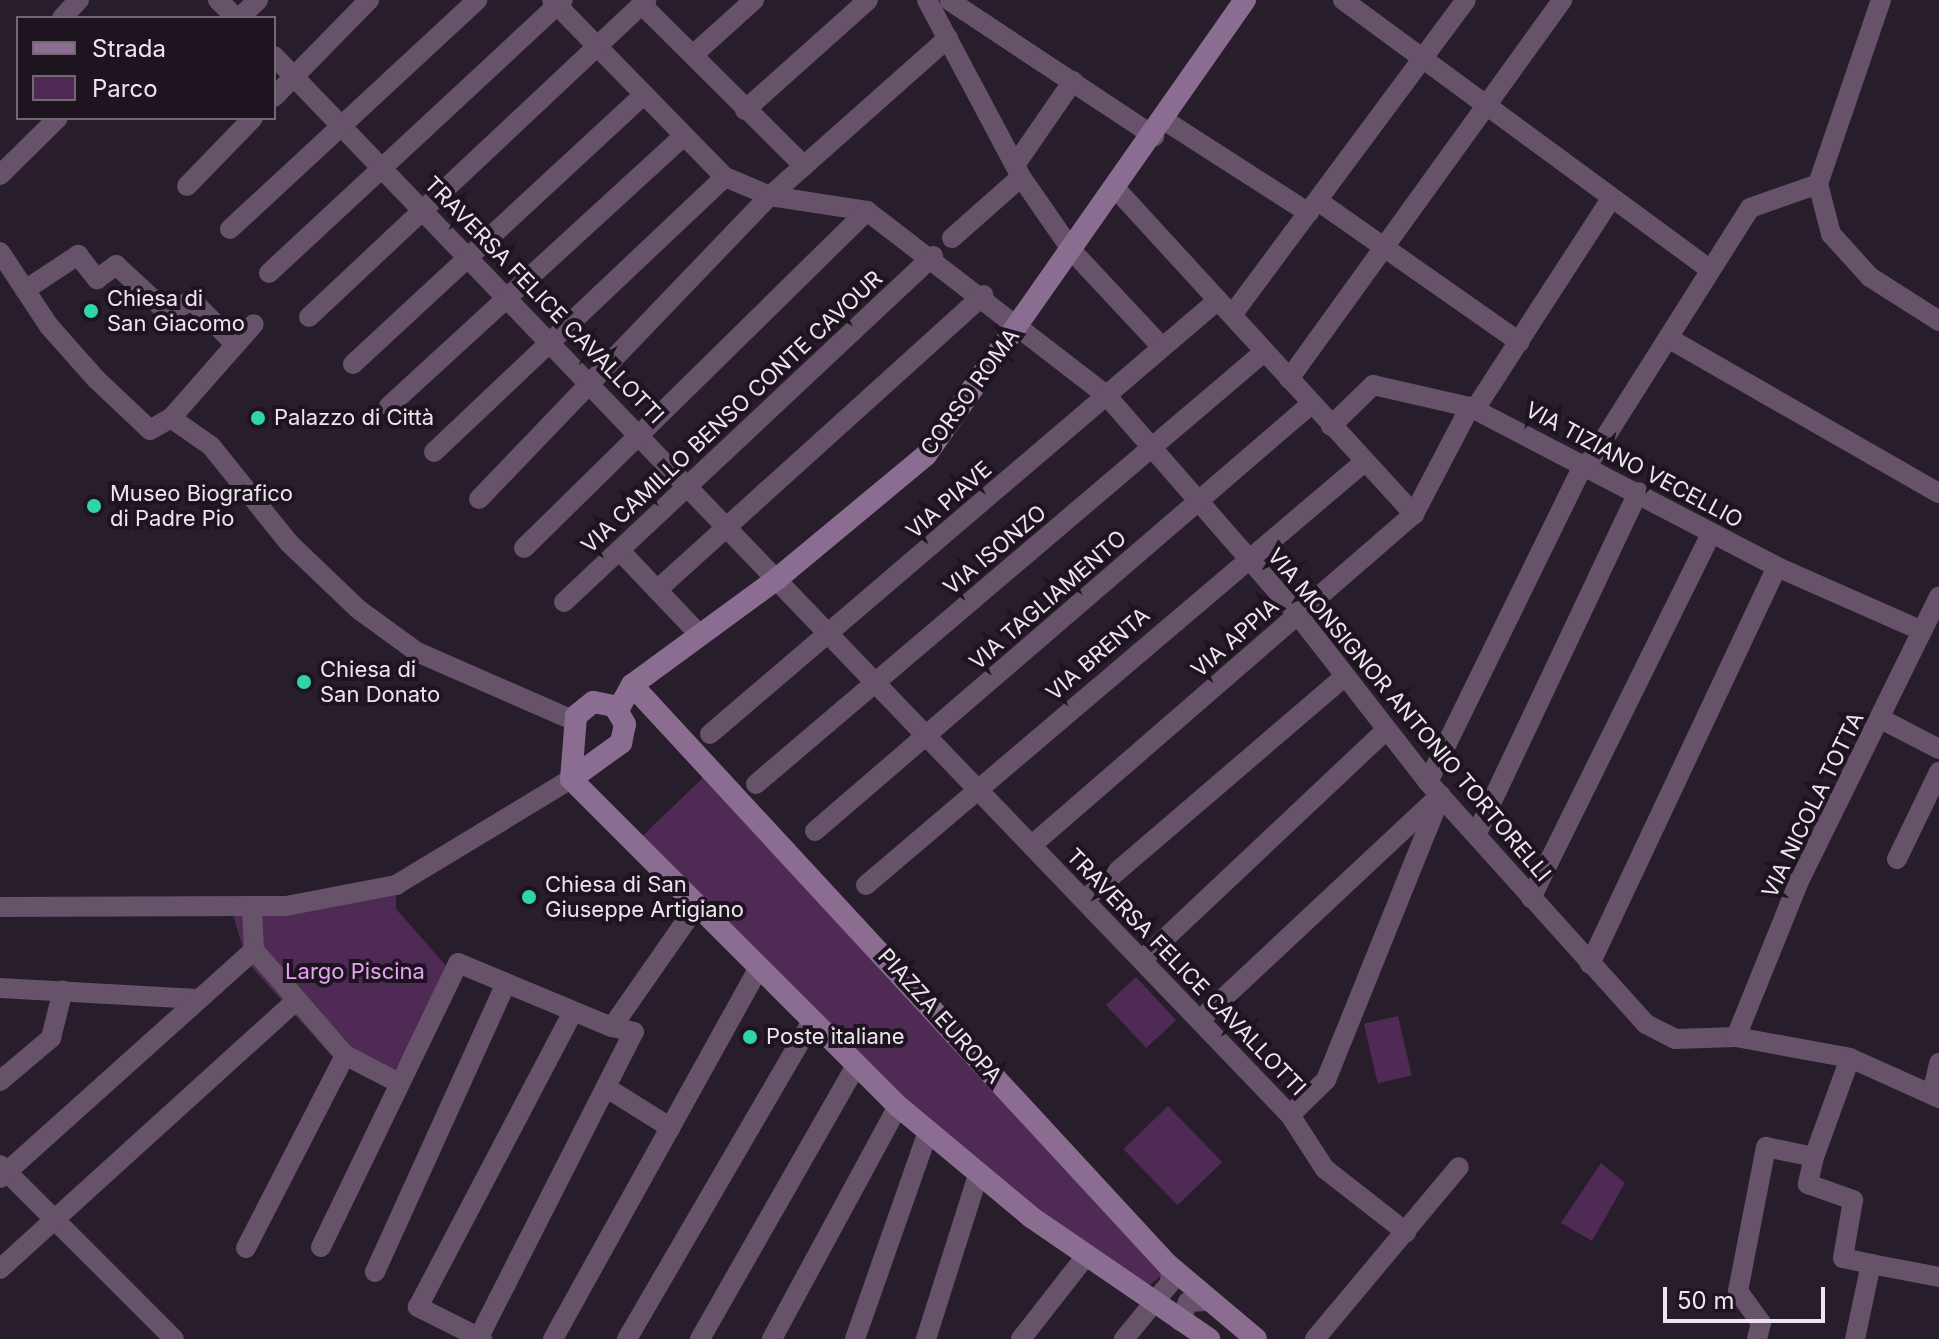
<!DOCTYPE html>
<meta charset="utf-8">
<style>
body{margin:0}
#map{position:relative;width:1939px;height:1339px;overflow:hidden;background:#281d2a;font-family:Inter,sans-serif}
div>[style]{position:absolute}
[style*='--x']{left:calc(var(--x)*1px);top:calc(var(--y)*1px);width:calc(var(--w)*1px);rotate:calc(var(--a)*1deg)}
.green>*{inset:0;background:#4e2a55;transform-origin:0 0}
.minor>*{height:20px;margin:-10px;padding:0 10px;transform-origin:10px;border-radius:10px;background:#665269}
.secondary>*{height:22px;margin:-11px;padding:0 11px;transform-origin:11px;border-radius:11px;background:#8c6d92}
.dots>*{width:22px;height:22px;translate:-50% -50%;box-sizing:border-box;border:4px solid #1e1420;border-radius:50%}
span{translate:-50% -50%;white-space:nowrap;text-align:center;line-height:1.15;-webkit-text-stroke:8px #1e1420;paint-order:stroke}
.poi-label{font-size:22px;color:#ede5ee}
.left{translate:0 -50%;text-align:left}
.street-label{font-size:22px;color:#ede5ee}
.park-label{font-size:22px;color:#e5a2f1}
.legend{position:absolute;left:16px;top:16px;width:260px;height:104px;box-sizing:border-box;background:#1e1420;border:2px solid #716872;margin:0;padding:10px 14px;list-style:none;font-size:24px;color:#ede5ee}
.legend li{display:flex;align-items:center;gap:16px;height:40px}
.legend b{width:40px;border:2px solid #716872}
.scale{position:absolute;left:1663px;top:1287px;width:162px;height:36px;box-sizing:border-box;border:4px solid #ede5ee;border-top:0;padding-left:10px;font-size:24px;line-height:28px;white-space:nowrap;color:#ede5ee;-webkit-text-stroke:6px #1e1420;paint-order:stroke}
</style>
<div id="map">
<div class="green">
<i style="clip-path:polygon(711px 770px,1171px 1268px,1138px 1294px,978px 1175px,635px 843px)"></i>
<i style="clip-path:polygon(396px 885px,396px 909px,449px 969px,386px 1086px,337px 1062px,247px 962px,231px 908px)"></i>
<i style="left:1136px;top:977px;width:59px;height:41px;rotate:47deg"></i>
<i style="left:1398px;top:1016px;width:61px;height:35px;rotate:77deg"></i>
<i style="left:1168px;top:1106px;width:78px;height:62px;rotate:46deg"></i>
<i style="clip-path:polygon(1601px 1163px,1625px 1183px,1592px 1241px,1561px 1223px)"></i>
</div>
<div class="minor">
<i style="--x:218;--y:0;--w:25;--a:45"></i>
<i style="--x:552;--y:0;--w:248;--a:45.7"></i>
<i style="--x:725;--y:177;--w:49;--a:22.9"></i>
<i style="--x:770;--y:196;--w:98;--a:8.8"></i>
<i style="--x:867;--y:211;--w:302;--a:37.6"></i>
<i style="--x:1106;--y:395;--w:292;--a:48.9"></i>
<i style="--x:1298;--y:615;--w:212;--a:52.1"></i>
<i style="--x:1428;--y:782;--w:326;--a:48"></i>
<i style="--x:1646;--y:1024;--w:33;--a:27"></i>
<i style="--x:1675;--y:1039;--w:61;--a:-1.9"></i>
<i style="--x:1736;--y:1037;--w:116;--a:10.4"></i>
<i style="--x:1850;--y:1058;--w:98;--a:24.2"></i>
<i style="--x:927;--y:0;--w:200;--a:62"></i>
<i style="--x:1021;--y:177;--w:91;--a:55.3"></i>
<i style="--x:1073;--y:252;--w:130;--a:46.9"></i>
<i style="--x:1343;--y:0;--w:456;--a:36.3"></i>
<i style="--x:1881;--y:0;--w:194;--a:108.9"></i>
<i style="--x:1818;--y:184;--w:52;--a:75.4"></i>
<i style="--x:1831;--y:234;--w:58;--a:47.8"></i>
<i style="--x:1870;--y:277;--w:82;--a:32.5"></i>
<i style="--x:950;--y:1;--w:245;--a:33.5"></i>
<i style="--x:641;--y:4;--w:230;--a:44.8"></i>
<i style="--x:62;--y:18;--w:25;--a:-47"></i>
<i style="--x:239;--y:18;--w:26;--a:-43"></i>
<i style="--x:693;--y:55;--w:82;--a:-42"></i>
<i style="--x:274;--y:56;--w:1468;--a:46.19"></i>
<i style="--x:1290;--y:1115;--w:64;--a:57.1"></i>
<i style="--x:1325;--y:1169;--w:103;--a:37.9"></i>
<i style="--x:274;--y:97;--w:136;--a:-45.6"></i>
<i style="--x:745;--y:110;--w:165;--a:-41.8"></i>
<i style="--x:1164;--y:120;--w:172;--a:32.7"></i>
<i style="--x:1015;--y:165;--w:102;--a:-55.4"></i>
<i style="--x:0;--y:175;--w:81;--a:-44.5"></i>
<i style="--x:187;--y:186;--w:95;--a:-45.9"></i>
<i style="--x:1117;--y:190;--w:440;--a:47.5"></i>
<i style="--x:1318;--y:201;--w:246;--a:35"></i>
<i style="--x:230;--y:229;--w:337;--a:-42.8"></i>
<i style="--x:952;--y:238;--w:92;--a:-41.5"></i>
<i style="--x:0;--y:252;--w:89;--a:56.5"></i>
<i style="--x:49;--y:326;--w:71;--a:48.4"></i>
<i style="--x:96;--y:379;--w:74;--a:43.4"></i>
<i style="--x:150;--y:430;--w:24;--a:-30"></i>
<i style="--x:171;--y:418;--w:49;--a:35"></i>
<i style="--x:211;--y:446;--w:124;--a:51.2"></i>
<i style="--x:289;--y:543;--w:95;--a:43.7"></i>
<i style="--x:358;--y:609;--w:73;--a:36.1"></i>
<i style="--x:417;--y:652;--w:172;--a:23.6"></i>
<i style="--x:269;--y:273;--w:401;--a:-42.9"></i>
<i style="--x:25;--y:290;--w:64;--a:-33.4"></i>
<i style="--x:78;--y:255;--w:31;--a:52"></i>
<i style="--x:97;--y:279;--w:24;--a:-36"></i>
<i style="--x:116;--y:265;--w:71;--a:42.7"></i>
<i style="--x:168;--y:313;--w:27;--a:-28"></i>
<i style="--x:192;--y:300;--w:60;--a:45.7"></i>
<i style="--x:1232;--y:315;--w:392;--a:-53.4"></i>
<i style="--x:309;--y:317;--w:463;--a:-43.2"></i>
<i style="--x:1668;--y:338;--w:312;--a:29.8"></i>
<i style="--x:353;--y:364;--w:393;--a:-42.8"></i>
<i style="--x:1289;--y:379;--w:467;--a:-54.2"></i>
<i style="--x:389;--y:406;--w:395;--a:-42.5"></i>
<i style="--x:1475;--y:409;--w:250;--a:-57.1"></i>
<i style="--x:171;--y:418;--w:125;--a:-48.6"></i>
<i style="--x:1331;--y:426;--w:59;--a:-44.3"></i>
<i style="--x:1373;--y:385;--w:99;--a:12.8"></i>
<i style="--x:1470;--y:407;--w:346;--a:27.5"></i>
<i style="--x:1777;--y:567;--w:156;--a:23.8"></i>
<i style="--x:434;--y:452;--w:400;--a:-43.4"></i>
<i style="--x:1587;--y:466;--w:305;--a:-57.7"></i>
<i style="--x:1750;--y:208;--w:72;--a:-19.4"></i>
<i style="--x:479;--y:499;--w:420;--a:-46.2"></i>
<i style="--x:770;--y:196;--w:238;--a:-41.6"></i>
<i style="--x:524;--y:548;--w:481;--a:-44.5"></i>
<i style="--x:620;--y:551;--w:115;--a:46.4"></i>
<i style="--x:657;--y:590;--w:440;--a:-42.1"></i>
<i style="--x:564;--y:602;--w:506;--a:-43.16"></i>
<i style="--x:1881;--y:719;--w:65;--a:27.3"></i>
<i style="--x:710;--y:734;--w:668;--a:-40.51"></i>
<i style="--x:1428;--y:782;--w:354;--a:-63.9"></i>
<i style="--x:756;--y:784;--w:667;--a:-40.38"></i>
<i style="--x:815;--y:831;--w:654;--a:-40.72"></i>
<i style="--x:1477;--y:833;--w:377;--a:-64.7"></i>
<i style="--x:1032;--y:845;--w:505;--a:-40.91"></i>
<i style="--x:1414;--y:514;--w:121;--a:-62.4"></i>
<i style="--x:1897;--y:859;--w:97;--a:-64.2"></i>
<i style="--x:866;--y:885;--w:653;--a:-40.34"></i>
<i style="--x:1531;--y:898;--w:407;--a:-63.7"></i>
<i style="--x:1085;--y:899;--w:341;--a:-40.6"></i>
<i style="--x:0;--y:907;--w:286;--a:-0.2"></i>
<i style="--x:286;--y:906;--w:112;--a:-10.8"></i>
<i style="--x:396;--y:885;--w:205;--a:-31.2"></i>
<i style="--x:252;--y:907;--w:43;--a:87.3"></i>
<i style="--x:254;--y:950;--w:139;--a:49.1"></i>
<i style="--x:345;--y:1055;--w:61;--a:27.4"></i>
<i style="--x:1142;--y:960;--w:335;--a:-43.3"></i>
<i style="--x:1590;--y:964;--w:439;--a:-64.8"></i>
<i style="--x:0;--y:988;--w:198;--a:3.2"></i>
<i style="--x:1200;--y:1020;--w:322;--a:-43.1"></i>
<i style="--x:1736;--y:1037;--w:168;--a:-68"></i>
<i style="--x:1799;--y:881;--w:317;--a:-63.8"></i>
<i style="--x:0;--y:1081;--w:67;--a:-40.1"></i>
<i style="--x:51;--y:1038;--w:49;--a:-76"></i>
<i style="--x:607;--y:1088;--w:75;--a:32"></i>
<i style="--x:1932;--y:1094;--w:32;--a:-77"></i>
<i style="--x:1290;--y:1115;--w:50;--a:-44.2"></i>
<i style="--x:1326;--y:1080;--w:307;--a:-68"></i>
<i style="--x:1814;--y:1157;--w:28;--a:103"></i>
<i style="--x:1808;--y:1184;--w:48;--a:19.6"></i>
<i style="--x:1853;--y:1200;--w:59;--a:99.8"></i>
<i style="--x:1843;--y:1258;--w:29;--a:12"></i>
<i style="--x:0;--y:1165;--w:246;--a:45"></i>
<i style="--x:0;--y:1178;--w:341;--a:-41.9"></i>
<i style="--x:321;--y:1247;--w:315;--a:-64.2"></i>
<i style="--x:458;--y:963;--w:167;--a:22.6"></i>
<i style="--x:612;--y:1027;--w:149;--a:-55.1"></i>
<i style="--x:246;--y:1248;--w:217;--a:-62.8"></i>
<i style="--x:0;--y:1269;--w:401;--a:-42.2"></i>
<i style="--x:375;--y:1272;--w:315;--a:-65.6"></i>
<i style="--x:1180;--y:1321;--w:21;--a:-67"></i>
<i style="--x:1188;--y:1302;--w:17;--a:-3"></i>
<i style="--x:479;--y:1337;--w:342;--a:-63.1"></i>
<i style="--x:634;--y:1032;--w:23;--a:-167"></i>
<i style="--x:482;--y:1339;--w:72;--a:-153.4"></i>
<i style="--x:418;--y:1307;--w:331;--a:-62.3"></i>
<i style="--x:553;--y:1339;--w:424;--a:-61"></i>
<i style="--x:627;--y:1339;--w:368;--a:-59.8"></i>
<i style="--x:700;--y:1339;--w:314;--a:-60.3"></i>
<i style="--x:772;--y:1339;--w:265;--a:-61.6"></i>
<i style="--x:855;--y:1339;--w:219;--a:-70.6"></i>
<i style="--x:926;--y:1339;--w:172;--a:-72.4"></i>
<i style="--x:1021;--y:1339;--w:104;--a:-52"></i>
<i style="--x:1124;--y:1339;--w:72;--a:-50.6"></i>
<i style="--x:1170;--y:1283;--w:15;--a:-86"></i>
<i style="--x:1315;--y:1339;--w:224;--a:-50.1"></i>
<i style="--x:1757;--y:1339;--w:16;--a:-76"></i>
<i style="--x:1761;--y:1323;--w:39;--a:-126"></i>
<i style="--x:1738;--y:1291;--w:147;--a:-79"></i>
<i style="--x:1766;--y:1147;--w:49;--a:11.8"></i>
<i style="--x:1814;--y:1157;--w:105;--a:-70"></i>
<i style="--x:1855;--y:1339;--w:77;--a:-78"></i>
<i style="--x:1871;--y:1264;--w:69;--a:10.8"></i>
</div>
<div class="secondary">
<i style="--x:632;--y:685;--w:788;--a:47.26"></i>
<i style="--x:1167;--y:1264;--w:116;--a:40.1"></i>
<i style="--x:618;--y:710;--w:29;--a:-61"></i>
<i style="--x:632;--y:685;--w:181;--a:-36.2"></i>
<i style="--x:778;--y:578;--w:192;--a:-39.7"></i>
<i style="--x:926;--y:455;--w:556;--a:-54.97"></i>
<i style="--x:571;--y:779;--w:62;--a:-35.8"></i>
<i style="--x:621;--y:743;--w:19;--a:-78"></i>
<i style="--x:625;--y:724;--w:21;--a:-121"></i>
<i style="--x:614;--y:706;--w:21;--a:-169"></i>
<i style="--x:593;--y:702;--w:22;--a:141"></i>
<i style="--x:576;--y:716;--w:63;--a:94.5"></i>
<i style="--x:571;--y:779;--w:462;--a:45"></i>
<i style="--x:898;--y:1106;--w:173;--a:39.8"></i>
<i style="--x:1031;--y:1217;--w:216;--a:34.4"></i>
</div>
<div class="dots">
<i style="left:91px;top:311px;background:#30d4a9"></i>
<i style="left:258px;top:418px;background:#30d4a9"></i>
<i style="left:94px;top:506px;background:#30d4a9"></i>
<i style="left:304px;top:682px;background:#30d4a9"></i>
<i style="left:529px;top:897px;background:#30d4a9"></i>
<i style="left:750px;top:1037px;background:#30d4a9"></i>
</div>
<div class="poi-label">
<span class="left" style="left:107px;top:311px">Chiesa di<br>San Giacomo</span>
<span class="left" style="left:274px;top:418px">Palazzo di Città</span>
<span class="left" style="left:110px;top:506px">Museo Biografico<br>di Padre Pio</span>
<span class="left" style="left:320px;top:682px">Chiesa di<br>San Donato</span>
<span class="left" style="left:545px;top:897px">Chiesa di San<br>Giuseppe Artigiano</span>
<span class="left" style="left:766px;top:1037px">Poste italiane</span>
</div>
<div class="street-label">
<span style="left:544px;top:300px;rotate:46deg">TRAVERSA FELICE CAVALLOTTI</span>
<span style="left:970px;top:392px;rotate:-54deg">CORSO ROMA</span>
<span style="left:732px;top:412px;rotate:-43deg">VIA CAMILLO BENSO CONTE CAVOUR</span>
<span style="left:1634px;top:465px;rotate:28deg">VIA TIZIANO VECELLIO</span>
<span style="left:949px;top:500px;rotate:-41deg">VIA PIAVE</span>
<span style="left:995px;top:550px;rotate:-40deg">VIA ISONZO</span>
<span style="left:1048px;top:600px;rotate:-41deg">VIA TAGLIAMENTO</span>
<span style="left:1235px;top:638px;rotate:-41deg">VIA APPIA</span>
<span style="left:1098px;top:654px;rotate:-41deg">VIA BRENTA</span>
<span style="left:1409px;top:715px;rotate:50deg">VIA MONSIGNOR ANTONIO TORTORELLI</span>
<span style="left:1813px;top:805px;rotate:-64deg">VIA NICOLA TOTTA</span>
<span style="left:1186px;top:972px;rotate:46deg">TRAVERSA FELICE CAVALLOTTI</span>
<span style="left:940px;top:1016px;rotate:48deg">PIAZZA EUROPA</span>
</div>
<div class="park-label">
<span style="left:355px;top:972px">Largo Piscina</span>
</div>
<ul class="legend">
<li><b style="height:10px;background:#8c6d92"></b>Strada</li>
<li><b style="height:22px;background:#4e2a55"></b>Parco</li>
</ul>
<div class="scale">50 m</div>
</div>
